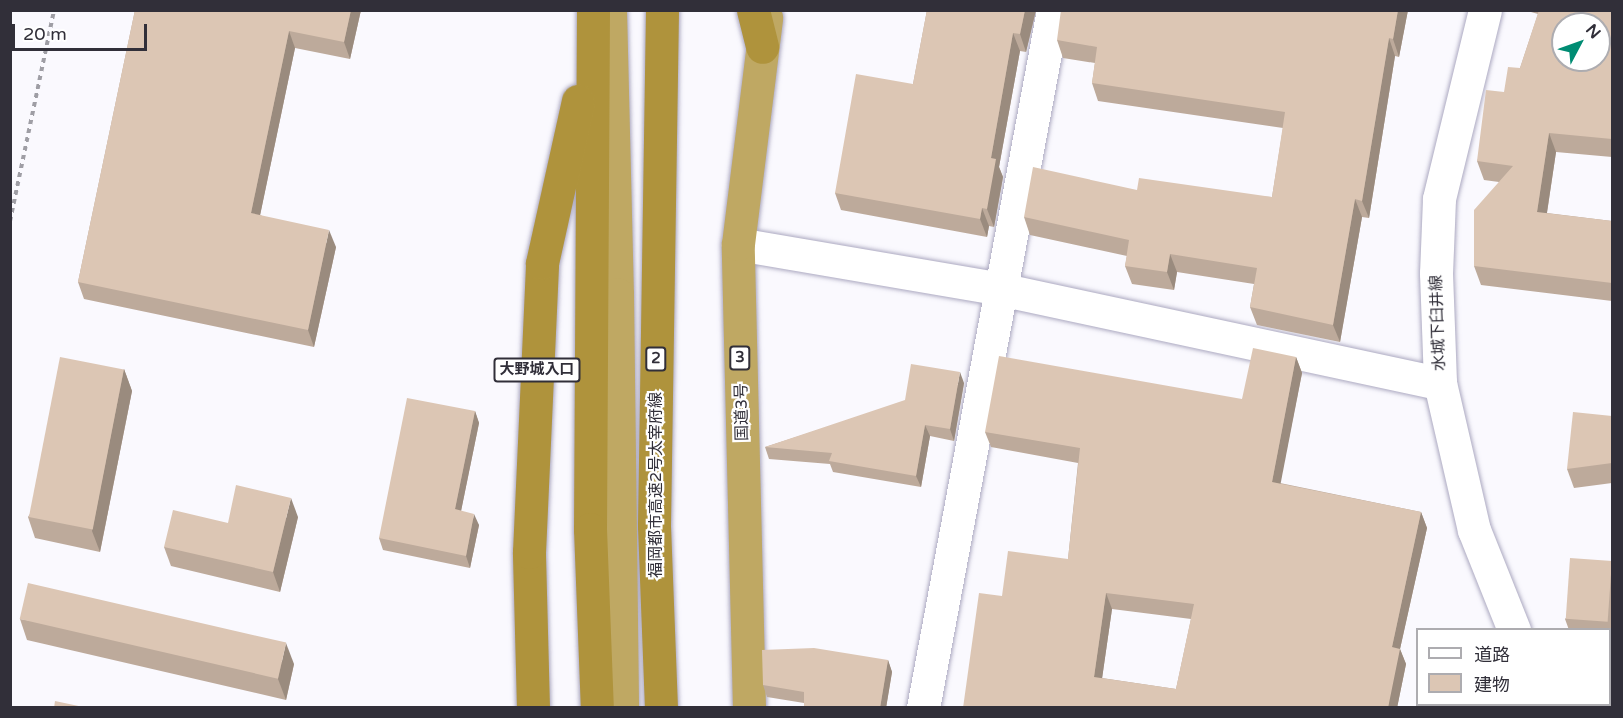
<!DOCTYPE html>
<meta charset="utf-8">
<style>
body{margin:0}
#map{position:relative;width:1623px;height:718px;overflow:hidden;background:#faf9fe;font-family:"Varela Round","Noto Sans JP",sans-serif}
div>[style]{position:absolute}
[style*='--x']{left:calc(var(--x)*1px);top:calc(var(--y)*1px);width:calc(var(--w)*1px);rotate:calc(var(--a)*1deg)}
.path>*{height:4px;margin-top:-2px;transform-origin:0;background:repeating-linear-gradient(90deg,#9f9ea5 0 4.5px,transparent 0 9px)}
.roads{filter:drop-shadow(0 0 2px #aca9c1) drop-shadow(0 0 2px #aca9c1)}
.minor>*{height:33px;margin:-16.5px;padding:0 16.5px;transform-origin:16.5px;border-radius:16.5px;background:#fff}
.secondary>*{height:33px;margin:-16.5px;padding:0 16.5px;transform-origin:16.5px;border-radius:16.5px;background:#fff}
.trunk>*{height:33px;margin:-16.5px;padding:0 16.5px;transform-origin:16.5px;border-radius:16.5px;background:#bfa863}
.motorway>*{height:33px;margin:-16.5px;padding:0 16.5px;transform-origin:16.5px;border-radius:16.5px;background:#af933c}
.wall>*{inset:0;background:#bdaa9b}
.shaded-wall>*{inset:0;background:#9a8b7e}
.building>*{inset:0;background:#dcc6b4;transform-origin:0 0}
span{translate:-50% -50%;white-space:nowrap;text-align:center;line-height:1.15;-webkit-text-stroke:4.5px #fff;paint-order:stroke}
.shield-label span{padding:2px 4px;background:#fff;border:2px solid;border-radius:4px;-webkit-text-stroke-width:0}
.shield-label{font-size:15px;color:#312f39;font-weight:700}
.street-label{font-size:16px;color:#312f39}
.frame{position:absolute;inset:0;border:12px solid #312f39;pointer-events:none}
.legend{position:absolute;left:1416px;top:628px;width:195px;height:78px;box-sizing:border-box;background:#fff;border:2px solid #adacb0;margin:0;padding:8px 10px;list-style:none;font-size:18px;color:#312f39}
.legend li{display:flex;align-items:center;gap:12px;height:30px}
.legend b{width:30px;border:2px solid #adacb0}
.north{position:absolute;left:1551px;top:12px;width:60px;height:60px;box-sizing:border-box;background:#fff;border:2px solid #adacb0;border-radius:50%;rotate:49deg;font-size:16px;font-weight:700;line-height:24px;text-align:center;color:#312f39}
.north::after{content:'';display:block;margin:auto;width:21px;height:27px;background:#008c73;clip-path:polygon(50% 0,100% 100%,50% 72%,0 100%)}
.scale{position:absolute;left:12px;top:24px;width:135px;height:27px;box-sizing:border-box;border:3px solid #312f39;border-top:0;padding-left:8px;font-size:18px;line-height:21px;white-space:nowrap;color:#312f39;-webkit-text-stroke:4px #fff;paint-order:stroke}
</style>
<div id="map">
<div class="path">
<i style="--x:10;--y:221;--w:216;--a:-78.2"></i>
</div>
<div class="roads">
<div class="minor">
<i style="--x:738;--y:244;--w:266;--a:9.7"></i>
<i style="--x:1000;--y:289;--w:450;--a:12.1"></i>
<i style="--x:923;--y:708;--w:710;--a:-79.45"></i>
</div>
<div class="secondary">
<i style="--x:1485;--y:10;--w:195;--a:103.7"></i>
<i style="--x:1439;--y:199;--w:74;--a:92.3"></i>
<i style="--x:1436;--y:273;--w:110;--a:87.9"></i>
<i style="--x:1440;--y:383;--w:151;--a:77"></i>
<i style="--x:1474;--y:530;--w:108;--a:68.2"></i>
<i style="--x:1546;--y:704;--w:4;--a:63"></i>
</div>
<div class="trunk">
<i style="--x:610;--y:10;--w:284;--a:88.6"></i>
<i style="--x:617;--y:294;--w:414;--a:89.3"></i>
<i style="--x:749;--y:708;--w:464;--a:-91.4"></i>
<i style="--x:738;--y:244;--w:228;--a:-82.9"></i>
</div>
<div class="motorway">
<i style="--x:593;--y:10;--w:519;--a:90.33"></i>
<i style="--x:590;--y:529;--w:179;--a:87.8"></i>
<i style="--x:753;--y:10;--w:38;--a:76"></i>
<i style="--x:533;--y:708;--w:156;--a:-91.5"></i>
<i style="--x:529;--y:552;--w:289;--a:-87.4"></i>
<i style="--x:542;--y:263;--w:166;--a:-77.5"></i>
<i style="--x:661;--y:708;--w:183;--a:-92.2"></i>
<i style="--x:654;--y:525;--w:515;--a:-89.11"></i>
</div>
</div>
<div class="wall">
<i style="clip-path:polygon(135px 10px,361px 10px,350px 59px,295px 48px,260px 215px,336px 247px,314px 347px,84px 299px,78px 282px)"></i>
<i style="clip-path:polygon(927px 10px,1036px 10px,1026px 52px,1020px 51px,999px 167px,1003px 177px,994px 227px,989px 226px,987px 237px,841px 210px,835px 193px,913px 84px)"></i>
<i style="clip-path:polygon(1408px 10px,1399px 57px,1395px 56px,1369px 218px,1362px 217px,1340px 342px,1257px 325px,1250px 307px,1254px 284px,1177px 272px,1174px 290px,1132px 284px,1125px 266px,1127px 256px,1030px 235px,1024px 217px,1137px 190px,1272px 197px,1283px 128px,1098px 101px,1092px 83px,1095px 63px,1063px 58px,1057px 40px)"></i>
<i style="clip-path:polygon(1524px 10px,1612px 10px,1612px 157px,1556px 152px,1547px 213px,1612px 221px,1612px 301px,1481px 285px,1474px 266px,1499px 182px,1484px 180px,1477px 161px,1520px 68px,1538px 14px)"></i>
<i style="clip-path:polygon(evenodd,1296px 357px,1302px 373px,1280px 483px,1421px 512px,1427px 528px,1400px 649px,1406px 664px,1397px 708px,963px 708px,1002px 596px,1068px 559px,1078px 463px,991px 447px,985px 432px,1242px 399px,1296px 357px,1112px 609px,1191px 619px,1176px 689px,1102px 678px,1112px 609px)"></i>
<i style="clip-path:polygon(124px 369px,132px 391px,100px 552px,35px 538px,28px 517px)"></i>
<i style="clip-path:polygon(964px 383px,954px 441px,930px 436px,921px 487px,833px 472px,830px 464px,769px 459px,765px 447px)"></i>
<i style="clip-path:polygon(475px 411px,479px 423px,461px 511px,479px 525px,470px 568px,383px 550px,379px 538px)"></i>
<i style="clip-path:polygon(1612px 416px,1612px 483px,1574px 488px,1567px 469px)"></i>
<i style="clip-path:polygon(298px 517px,280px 592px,171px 566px,164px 547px,228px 523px)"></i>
<i style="clip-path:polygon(1612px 561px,1612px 643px,1610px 642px,1610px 630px,1569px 630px,1565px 619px)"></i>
<i style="clip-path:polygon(20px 619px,294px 664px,286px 700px,27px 640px)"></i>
<i style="clip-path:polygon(888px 660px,892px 672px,886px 708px,804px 708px,804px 703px,767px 697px,763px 685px)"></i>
</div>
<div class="shaded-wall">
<i style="clip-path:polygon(351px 10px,361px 10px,350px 59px,344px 42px)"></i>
<i style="clip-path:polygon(1025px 10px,1036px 10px,1026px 52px,1020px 34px)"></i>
<i style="clip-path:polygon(1398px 10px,1408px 10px,1399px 57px,1393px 39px)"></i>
<i style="clip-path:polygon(289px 31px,295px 48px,257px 230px,251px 213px)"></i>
<i style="clip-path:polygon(1013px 33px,1020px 51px,999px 167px,1003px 177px,994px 227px,987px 209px,991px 158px)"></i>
<i style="clip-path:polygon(1389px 38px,1395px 56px,1369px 218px,1362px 201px)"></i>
<i style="clip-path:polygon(1549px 133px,1556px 152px,1544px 232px,1537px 212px)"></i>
<i style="clip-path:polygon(1355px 199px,1362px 217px,1340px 342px,1333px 325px)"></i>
<i style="clip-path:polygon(982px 208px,989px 226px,987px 237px,980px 219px)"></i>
<i style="clip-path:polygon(329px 230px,336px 247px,314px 347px,308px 330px)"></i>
<i style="clip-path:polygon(1170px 254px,1177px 272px,1174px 290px,1167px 272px)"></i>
<i style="clip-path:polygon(1296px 357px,1302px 373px,1278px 497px,1272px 482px)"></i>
<i style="clip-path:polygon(124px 369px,132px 391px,100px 552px,92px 531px)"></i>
<i style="clip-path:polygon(960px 372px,964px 383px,954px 441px,950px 429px)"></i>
<i style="clip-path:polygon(475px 411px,479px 423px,459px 521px,455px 509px)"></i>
<i style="clip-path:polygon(925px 425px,930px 436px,921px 487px,916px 476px)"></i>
<i style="clip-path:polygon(291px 498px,298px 517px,280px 592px,273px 572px)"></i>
<i style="clip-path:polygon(1421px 512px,1427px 528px,1400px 649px,1406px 664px,1397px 708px,1388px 708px,1392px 647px)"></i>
<i style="clip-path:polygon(474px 514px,479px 525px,470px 568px,466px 556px)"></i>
<i style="clip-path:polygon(1106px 593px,1112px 609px,1100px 693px,1094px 677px)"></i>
<i style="clip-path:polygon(286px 643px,294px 664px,286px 700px,278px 679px)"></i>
<i style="clip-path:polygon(888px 660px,892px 672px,886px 708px,880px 708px)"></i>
</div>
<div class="building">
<i style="clip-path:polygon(135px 10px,351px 10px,344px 42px,289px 31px,251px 213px,329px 230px,308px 330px,78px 282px)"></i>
<i style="clip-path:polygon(927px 10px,1025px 10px,1020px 34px,1013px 33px,991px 158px,996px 159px,987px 209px,982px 208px,980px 219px,835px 193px,856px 74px,913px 84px)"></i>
<i style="clip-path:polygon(1061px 10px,1398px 10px,1393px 39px,1389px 38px,1362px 201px,1355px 199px,1333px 325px,1250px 307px,1257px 268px,1170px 254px,1167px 272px,1125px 266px,1129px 240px,1024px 217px,1033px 167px,1137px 190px,1139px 178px,1272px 197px,1285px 112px,1092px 83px,1097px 47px,1057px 40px)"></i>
<i style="clip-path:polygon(evenodd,1539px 10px,1612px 10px,1612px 139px,1549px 133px,1537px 212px,1612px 221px,1612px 283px,1474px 266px,1474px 210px,1513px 166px,1477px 161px,1486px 90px,1504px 92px,1508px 67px,1520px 68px,1539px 10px,1563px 24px,1599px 24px,1599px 60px,1563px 60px,1563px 24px)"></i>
<i style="clip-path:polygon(evenodd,1253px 348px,1296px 357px,1272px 482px,1421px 512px,1392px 647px,1400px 649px,1388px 708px,963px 708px,979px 593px,1002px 596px,1008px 551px,1068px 559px,1080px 448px,985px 432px,999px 356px,1242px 399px,1253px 348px,1106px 593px,1194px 604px,1176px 689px,1094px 677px,1106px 593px)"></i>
<i style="left:60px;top:357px;width:65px;height:163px;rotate:11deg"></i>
<i style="clip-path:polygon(911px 364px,960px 372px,950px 429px,925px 425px,916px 476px,829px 461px,832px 453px,765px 447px,905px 400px)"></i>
<i style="clip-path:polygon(407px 398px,475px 411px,455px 509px,474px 514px,466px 556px,379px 538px)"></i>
<i style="clip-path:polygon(1573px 412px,1612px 416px,1612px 463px,1567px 469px)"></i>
<i style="clip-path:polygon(236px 485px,291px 498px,273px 572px,164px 547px,173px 510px,228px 523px)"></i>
<i style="left:1570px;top:558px;width:42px;height:61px;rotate:4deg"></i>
<i style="left:28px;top:583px;width:265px;height:37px;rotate:13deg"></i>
<i style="clip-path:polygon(814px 648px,888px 660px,880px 708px,804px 708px,804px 692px,763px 685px,762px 650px)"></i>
<i style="clip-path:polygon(55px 701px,88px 708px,54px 708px)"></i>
</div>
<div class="shield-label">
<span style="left:740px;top:358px">3</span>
<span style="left:656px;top:359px">2</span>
<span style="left:537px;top:370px">大野城入口</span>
</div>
<div class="street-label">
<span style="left:1438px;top:323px;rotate:-92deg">水城下臼井線</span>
<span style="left:742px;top:412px;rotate:-91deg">国道3号</span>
<span style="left:656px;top:485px;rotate:-90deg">福岡都市高速2号太宰府線</span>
</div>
<div class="frame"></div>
<ul class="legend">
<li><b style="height:8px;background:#fff"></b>道路</li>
<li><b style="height:16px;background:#dcc6b4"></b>建物</li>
</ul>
<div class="north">N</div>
<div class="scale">20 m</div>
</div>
